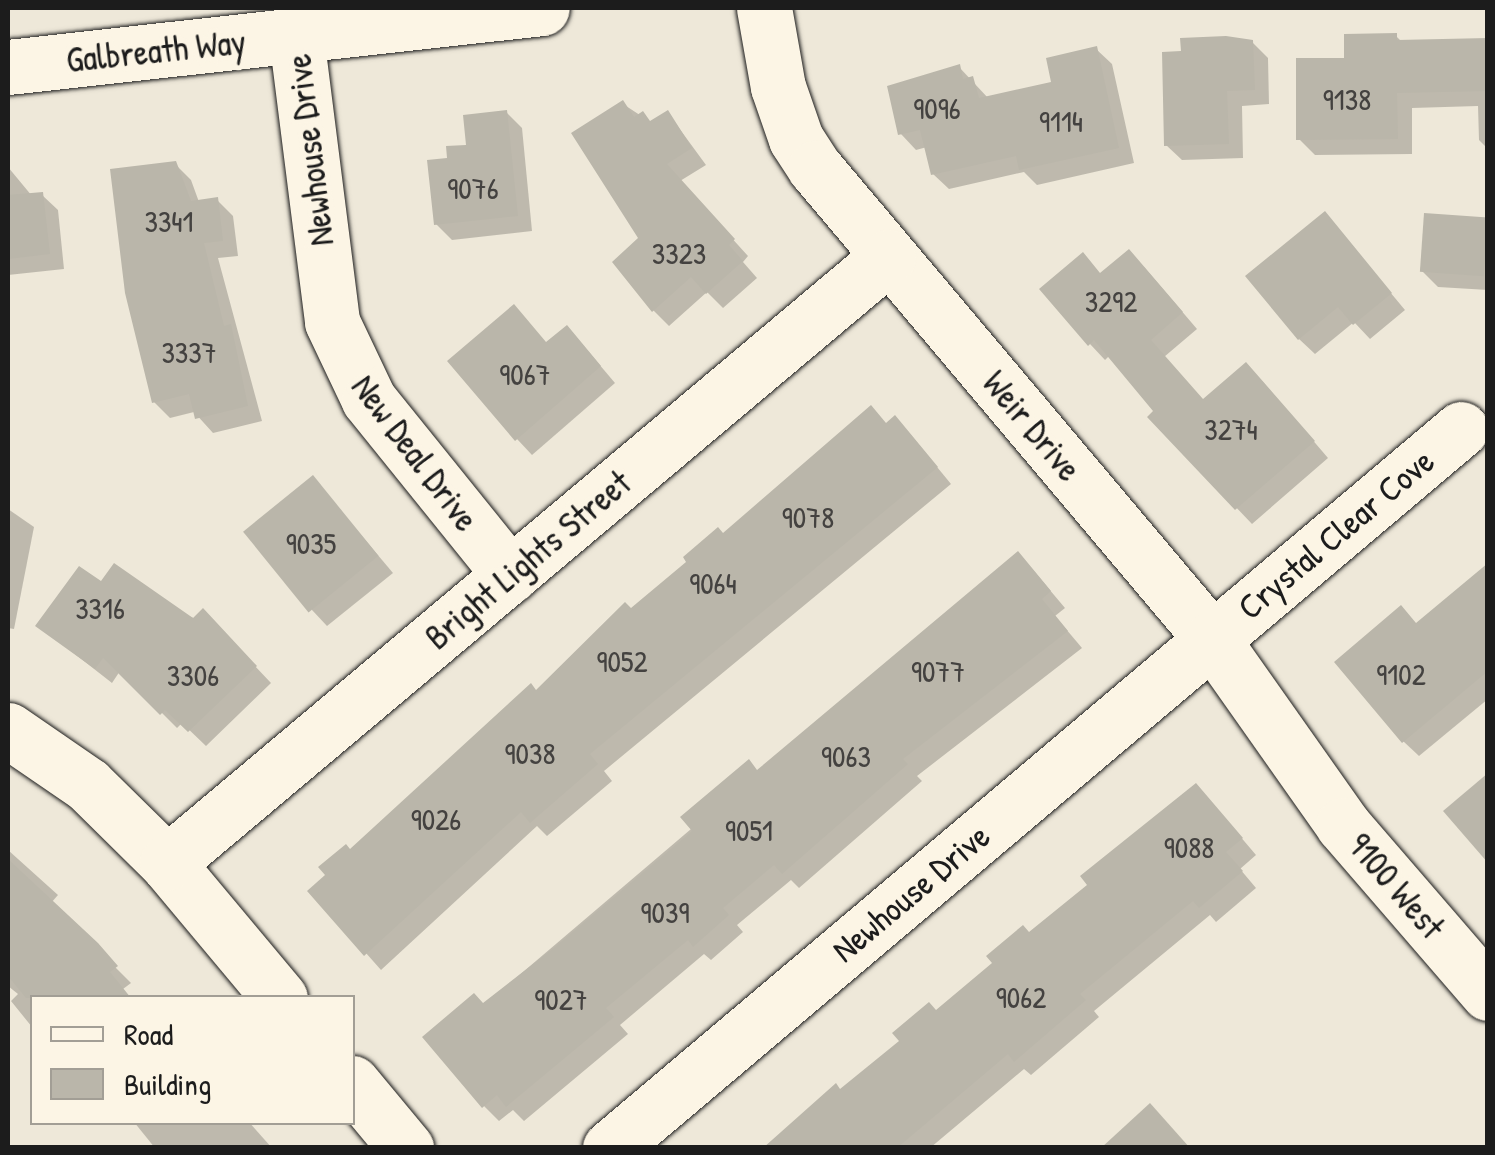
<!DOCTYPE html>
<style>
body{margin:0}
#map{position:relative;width:1495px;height:1155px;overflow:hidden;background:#eee8d9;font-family:"Patrick Hand",sans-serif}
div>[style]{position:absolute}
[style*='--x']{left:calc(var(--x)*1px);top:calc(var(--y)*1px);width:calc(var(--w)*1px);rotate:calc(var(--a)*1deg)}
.shadow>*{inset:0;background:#0003}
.building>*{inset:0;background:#bab6aa;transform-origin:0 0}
.roads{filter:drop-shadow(0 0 2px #1c1c1c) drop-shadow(0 0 2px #1c1c1c)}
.minor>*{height:55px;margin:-27.5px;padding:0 27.5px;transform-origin:27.5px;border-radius:27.5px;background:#fcf5e5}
span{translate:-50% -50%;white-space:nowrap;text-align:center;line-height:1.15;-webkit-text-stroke:10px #fcf5e5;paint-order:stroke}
.number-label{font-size:30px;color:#444240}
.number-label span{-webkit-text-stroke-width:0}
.street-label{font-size:35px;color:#1c1c1c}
.frame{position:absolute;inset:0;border:10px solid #1c1c1c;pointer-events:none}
.legend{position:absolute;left:30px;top:995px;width:325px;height:130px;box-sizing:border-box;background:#fcf5e5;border:2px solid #a29e95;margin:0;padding:12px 18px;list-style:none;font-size:30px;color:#1c1c1c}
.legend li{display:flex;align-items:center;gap:20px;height:50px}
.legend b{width:50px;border:2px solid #a29e95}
</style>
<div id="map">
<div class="shadow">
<i style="clip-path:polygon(1396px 36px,1403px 43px,1488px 39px,1488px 149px,1479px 140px,1478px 106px,1412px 108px,1412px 154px,1315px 155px,1299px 139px,1346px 60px)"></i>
<i style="clip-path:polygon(1252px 42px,1268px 58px,1269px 104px,1242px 106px,1243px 158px,1182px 160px,1166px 145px)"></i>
<i style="clip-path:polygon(1096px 49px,1112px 64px,1134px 163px,1037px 185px,1024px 172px,949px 189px,933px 174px,927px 147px,916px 150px,901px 134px,959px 67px,989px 99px,1054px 84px)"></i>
<i style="clip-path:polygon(623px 104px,652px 123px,668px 113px,706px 165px,680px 181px,748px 256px,743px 262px,757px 278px,723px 308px,707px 292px,669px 326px,653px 310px)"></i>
<i style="clip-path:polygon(507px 113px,522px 128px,532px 231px,452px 240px,436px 224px,450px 161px)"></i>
<i style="clip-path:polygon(175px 164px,191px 180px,199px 202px,217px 200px,233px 216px,238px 256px,218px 258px,262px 421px,213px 433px,194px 412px,170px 418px,154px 402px)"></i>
<i style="clip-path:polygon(8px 167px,32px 196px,42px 195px,58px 210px,64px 269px,8px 275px)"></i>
<i style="clip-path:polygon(1325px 214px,1405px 310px,1370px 339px,1354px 322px,1315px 354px,1299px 339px)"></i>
<i style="clip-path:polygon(1488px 219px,1488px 290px,1438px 287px,1422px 271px)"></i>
<i style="clip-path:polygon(1144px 267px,1197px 329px,1164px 357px,1204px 402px,1262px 381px,1328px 458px,1252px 524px,1150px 417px,1157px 411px,1110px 355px,1105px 360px,1090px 344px,1101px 275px)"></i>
<i style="clip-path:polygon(548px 344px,582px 344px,615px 383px,532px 455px,517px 439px)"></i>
<i style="clip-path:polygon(910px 434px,951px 484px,604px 771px,612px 781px,547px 836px,537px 826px,381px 970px,311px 891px,723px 536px)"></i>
<i style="clip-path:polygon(313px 478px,393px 573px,327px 626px,312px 610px)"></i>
<i style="clip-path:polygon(8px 509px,34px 527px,14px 629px,8px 628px)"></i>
<i style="clip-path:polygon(1033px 570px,1065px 608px,1055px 616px,1082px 648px,917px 776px,922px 781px,799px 888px,791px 880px,737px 925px,743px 932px,711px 960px,704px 954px,620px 1025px,628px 1034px,524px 1121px,513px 1110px,499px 1121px,484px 1106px,483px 1006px,758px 772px)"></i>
<i style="clip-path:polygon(1488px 581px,1488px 699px,1419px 756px,1403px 741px,1417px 625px)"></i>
<i style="clip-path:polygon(101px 584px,218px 627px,271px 683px,206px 746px,182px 723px,177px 728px,120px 671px,112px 683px,39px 626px)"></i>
<i style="clip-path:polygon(1211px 802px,1256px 855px,1240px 869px,1256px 888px,1216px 922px,1210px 915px,1094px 1011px,1099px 1017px,1031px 1075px,1024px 1069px,930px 1148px,775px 1148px,1029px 935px)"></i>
<i style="clip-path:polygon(8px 850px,58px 895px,51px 903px,131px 983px,123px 989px,32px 998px,32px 1027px,11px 1001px,18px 994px,8px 986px)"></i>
<i style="clip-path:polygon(134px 1122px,249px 1122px,272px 1148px,155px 1148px)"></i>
</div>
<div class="building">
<i style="clip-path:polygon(1397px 33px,1397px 40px,1488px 38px,1488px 91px,1397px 93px,1398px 139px,1296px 140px,1296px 58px,1344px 58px,1344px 34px)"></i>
<i style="clip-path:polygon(1226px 36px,1253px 40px,1255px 90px,1227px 91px,1229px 144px,1164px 146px,1162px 52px,1181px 51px,1180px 38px)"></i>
<i style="clip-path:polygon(1097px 46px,1119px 148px,1019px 170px,1016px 156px,931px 175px,920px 130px,898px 135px,887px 86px,960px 64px,963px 79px,973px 76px,979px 98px,1051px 82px,1046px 58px)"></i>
<i style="clip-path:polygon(623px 100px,634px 117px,643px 111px,650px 121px,668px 110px,692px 148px,667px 164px,735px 239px,729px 245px,743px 261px,706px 294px,691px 277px,652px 312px,612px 262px,638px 238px,571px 133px)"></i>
<i style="clip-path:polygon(507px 110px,518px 216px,434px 225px,427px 160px,447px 158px,446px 146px,466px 145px,463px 115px)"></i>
<i style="clip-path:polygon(176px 161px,191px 201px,218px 197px,223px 241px,204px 243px,224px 326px,231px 324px,248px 406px,195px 419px,189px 394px,152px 403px,125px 293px,110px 169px)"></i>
<i style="clip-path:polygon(43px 192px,50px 254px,8px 259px,8px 195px)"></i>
<i style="clip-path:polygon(1325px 211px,1392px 293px,1353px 325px,1338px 307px,1298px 340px,1245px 276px)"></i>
<i style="left:1424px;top:213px;width:64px;height:59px;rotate:4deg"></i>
<i style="clip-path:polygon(1129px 249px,1183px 312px,1151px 340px,1203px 399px,1246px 362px,1315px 441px,1235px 510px,1147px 417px,1153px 411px,1094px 340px,1088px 346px,1039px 289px,1083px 252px,1100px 273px)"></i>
<i style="clip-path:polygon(514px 304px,546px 342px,567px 325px,601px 366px,515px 441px,447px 361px)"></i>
<i style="clip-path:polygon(871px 405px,886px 423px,895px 415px,938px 467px,590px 754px,598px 764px,530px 823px,521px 812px,364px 956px,307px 891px,325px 875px,318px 867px,346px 844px,350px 849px,531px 683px,536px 690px,625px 602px,631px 608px,686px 562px,683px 557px,718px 527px,723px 533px)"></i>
<i style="left:313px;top:475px;width:104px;height:90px;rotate:51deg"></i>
<i style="clip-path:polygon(1018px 551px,1051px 591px,1042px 599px,1068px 631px,903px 759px,908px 764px,782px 874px,774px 865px,723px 908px,729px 915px,693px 947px,688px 940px,606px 1008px,614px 1017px,506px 1107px,497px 1095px,482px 1108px,422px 1037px,474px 993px,483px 1003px,555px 947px,692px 831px,680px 817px,749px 759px,757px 770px)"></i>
<i style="clip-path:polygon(114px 563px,193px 618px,203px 608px,257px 666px,188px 732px,165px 710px,160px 715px,103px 658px,95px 669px,35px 626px,79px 566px,101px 581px)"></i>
<i style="clip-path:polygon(1488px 563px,1488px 671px,1402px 743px,1334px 662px,1401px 605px,1416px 623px)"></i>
<i style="clip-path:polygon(1488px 773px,1488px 863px,1443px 811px)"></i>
<i style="clip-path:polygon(1196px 783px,1243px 838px,1226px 852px,1243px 871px,1199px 908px,1193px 901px,1080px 994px,1086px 1000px,1014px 1062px,1008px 1054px,897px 1148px,763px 1148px,836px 1083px,840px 1089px,899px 1041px,892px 1033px,929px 1002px,936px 1010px,992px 963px,986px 956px,1023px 925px,1029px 932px,1087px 885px,1080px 876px)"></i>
<i style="clip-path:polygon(8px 859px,98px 943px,118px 966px,110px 972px,131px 998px,26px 998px,8px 976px)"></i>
<i style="clip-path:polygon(1150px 1103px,1190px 1148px,1101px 1148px)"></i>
</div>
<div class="roads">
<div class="minor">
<i style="--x:764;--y:8;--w:80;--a:80"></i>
<i style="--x:778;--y:87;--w:55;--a:70.9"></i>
<i style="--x:796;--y:139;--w:35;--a:57"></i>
<i style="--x:815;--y:168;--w:616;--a:49.87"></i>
<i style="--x:1212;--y:639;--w:228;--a:54.8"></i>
<i style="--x:1343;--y:825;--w:222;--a:49.2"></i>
<i style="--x:296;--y:36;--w:288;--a:82.8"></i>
<i style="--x:332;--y:322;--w:86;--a:64.6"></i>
<i style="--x:369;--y:400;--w:225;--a:51.1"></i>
<i style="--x:8;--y:67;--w:537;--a:-6.3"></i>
<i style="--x:8;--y:730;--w:97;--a:34.5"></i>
<i style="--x:88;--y:785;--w:111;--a:44.6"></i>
<i style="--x:167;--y:863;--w:176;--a:50.1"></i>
<i style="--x:167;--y:863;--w:942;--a:-40.05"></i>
<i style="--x:352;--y:1083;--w:85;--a:50.3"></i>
<i style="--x:610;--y:1148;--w:1114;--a:-40.19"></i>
</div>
</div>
<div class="number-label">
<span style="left:1347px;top:99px">9138</span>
<span style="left:937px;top:108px">9096</span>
<span style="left:1061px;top:121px">9114</span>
<span style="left:473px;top:188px">9076</span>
<span style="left:169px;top:221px">3341</span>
<span style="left:679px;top:253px">3323</span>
<span style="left:1111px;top:301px">3292</span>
<span style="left:189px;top:352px">3337</span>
<span style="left:525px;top:374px">9067</span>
<span style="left:1231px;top:429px">3274</span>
<span style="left:808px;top:517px">9078</span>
<span style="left:311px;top:543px">9035</span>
<span style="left:713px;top:583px">9064</span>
<span style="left:100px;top:608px">3316</span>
<span style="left:622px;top:661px">9052</span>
<span style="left:938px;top:671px">9077</span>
<span style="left:1401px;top:674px">9102</span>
<span style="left:193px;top:675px">3306</span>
<span style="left:530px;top:753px">9038</span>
<span style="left:846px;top:756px">9063</span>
<span style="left:436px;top:819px">9026</span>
<span style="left:749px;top:830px">9051</span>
<span style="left:1189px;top:847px">9088</span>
<span style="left:665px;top:912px">9039</span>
<span style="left:1021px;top:997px">9062</span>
<span style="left:561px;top:999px">9027</span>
</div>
<div class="street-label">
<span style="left:156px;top:51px;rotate:-6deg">Galbreath Way</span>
<span style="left:310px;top:150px;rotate:-97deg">Newhouse Drive</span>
<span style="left:1032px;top:426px;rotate:50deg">Weir Drive</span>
<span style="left:415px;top:453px;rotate:53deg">New Deal Drive</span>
<span style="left:1336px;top:534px;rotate:-40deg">Crystal Clear Cove</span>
<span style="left:528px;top:560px;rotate:-40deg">Bright Lights Street</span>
<span style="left:1396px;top:886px;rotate:49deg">9100 West</span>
<span style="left:911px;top:893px;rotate:-40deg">Newhouse Drive</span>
</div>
<div class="frame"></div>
<ul class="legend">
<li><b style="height:12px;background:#fcf5e5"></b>Road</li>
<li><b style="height:28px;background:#bab6aa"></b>Building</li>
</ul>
</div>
